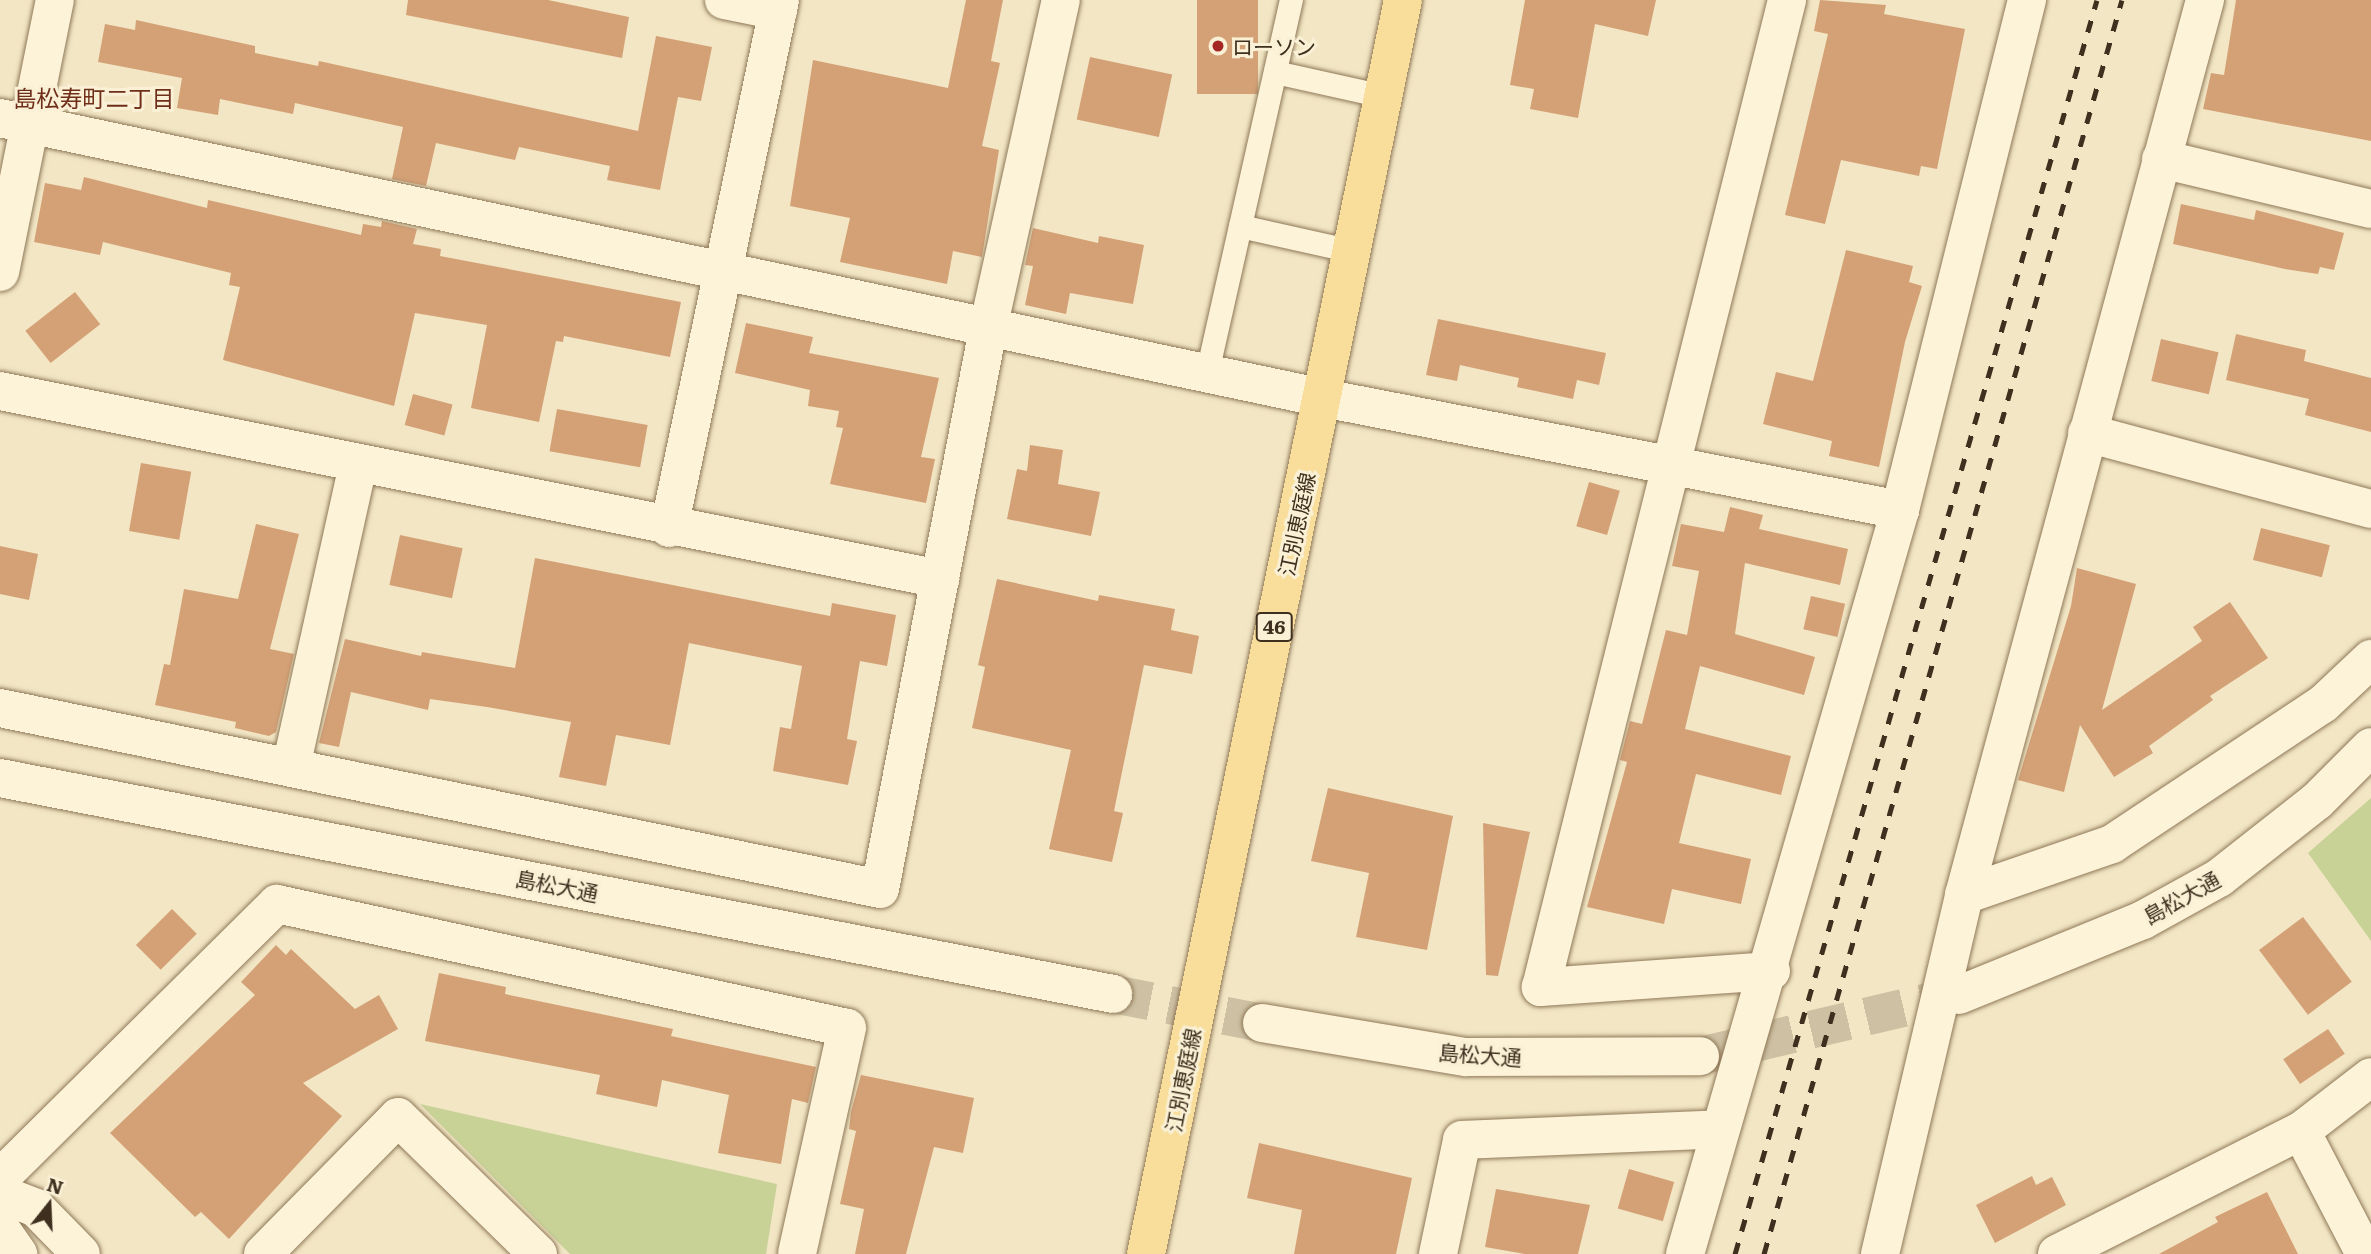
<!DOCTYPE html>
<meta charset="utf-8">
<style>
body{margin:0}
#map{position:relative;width:2371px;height:1254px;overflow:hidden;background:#f2e6c4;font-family:Literata,"Noto Sans JP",serif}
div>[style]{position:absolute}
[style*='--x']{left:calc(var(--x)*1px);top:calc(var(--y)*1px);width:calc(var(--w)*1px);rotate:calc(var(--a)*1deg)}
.green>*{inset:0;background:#c8d297}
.building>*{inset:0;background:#d4a177;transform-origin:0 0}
.tertiary-tunnel>*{height:38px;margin-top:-19px;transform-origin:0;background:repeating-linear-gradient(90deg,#cec1a3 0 38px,transparent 0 57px)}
.roads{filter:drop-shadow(0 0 2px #8f7858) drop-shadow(0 0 2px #8f7858)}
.service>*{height:23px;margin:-11.5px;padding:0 11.5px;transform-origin:11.5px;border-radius:11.5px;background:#fcf3d9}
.minor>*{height:38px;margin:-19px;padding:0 19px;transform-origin:19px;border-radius:19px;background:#fcf3d9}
.tertiary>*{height:38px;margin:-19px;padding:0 19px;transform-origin:19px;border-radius:19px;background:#fcf3d9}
.primary>*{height:38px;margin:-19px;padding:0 19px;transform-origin:19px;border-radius:19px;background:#f8de9a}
.rail>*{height:5px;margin-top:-2.5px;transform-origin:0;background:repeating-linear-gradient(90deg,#3e2f1e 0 12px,transparent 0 24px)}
.dots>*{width:19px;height:19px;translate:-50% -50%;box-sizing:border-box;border:4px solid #f9f0d5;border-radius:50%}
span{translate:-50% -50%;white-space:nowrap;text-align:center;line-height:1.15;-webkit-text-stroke:6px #f9f0d5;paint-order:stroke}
.shield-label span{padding:2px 5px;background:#f9f0d5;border:2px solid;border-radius:5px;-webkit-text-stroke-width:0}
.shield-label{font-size:19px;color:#3e2f1e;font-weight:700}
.poi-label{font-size:21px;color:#3e2f1e}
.left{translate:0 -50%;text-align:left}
.street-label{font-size:21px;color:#3e2f1e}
.neighbourhood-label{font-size:23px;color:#6f2e19}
.north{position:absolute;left:14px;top:1170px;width:70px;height:70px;-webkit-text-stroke:5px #f9f0d5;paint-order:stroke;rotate:18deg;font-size:19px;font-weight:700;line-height:28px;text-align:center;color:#3e2f1e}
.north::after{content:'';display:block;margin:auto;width:24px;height:32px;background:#3e2f1e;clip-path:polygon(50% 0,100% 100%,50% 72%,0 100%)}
</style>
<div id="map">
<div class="green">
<i style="clip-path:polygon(2371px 798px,2371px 941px,2308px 853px)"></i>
<i style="clip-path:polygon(420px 1104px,777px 1184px,766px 1254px,570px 1254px)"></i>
</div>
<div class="building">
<i style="clip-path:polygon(408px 0,548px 0,629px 17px,622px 58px,406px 15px)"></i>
<i style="clip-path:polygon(966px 0,1003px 0,991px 61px,1000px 63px,982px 146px,999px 150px,982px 257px,953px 251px,947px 284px,840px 262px,850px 218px,790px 206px,813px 60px,948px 88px)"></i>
<i style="left:1197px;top:0;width:61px;height:94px"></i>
<i style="clip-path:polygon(1525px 0,1656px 0,1648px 36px,1595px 24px,1578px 118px,1530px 109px,1534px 89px,1510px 85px)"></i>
<i style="clip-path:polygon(1820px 0,1886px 5px,1884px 14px,1965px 29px,1937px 169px,1921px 166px,1919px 176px,1841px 160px,1825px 224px,1785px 215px,1828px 34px,1814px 31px)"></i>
<i style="clip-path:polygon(2236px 0,2371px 0,2371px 141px,2203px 109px,2211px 73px,2224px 75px)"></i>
<i style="clip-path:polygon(136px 20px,255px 46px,255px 53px,318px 66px,319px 61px,638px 131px,656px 36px,712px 47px,701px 101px,678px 97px,660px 190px,607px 180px,610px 166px,519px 147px,515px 160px,436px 143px,426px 186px,392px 179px,403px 127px,295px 103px,293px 114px,220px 99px,218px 115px,177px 108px,182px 78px,98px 62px,105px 24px,135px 30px)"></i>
<i style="left:1090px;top:57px;width:84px;height:64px;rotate:12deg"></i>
<i style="clip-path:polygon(84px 177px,207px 208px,208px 200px,361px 235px,363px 224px,381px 227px,382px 221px,417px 229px,413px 244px,441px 249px,440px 256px,681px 302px,670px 357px,564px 336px,563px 342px,556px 341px,539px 422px,471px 408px,487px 325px,415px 313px,394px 406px,223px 360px,240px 287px,229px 285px,231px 273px,103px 242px,100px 255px,34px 242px,45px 183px,81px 190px)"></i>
<i style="clip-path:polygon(2181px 204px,2254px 220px,2256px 210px,2344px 233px,2334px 270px,2320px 267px,2318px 274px,2285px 269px,2173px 244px)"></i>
<i style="clip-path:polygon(1033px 228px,1098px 243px,1099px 236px,1144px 245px,1133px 304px,1070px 293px,1066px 314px,1025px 305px,1033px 266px,1025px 265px)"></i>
<i style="clip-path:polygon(1846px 250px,1913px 266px,1909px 282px,1922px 286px,1905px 342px,1879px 467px,1829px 456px,1832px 441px,1763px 424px,1776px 372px,1813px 381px)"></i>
<i style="left:75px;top:292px;width:41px;height:63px;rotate:52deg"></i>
<i style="clip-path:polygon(1438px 319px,1606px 353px,1599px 385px,1577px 380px,1573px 399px,1517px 387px,1519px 378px,1460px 365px,1457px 381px,1426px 375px)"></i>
<i style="clip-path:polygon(746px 323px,813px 337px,809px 353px,939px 378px,921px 457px,935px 459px,926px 503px,830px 484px,843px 428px,836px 427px,839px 411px,808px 406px,810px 390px,735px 373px)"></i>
<i style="clip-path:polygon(2236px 334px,2306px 350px,2304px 361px,2371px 378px,2371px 432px,2305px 415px,2309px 399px,2226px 380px)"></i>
<i style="left:2161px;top:339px;width:59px;height:43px;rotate:13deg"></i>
<i style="left:413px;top:394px;width:41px;height:32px;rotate:15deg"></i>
<i style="left:557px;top:409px;width:92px;height:43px;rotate:10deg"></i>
<i style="clip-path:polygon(1030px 445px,1063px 450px,1058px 484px,1100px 492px,1091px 536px,1007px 519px,1017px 469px,1027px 471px)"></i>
<i style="left:141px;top:463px;width:51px;height:69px;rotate:10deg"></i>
<i style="left:1589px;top:482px;width:32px;height:46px;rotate:16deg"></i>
<i style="clip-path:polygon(1730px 507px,1763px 515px,1759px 529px,1848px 549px,1840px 585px,1745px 563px,1735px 634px,1815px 657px,1804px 695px,1700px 666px,1685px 729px,1791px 756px,1781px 795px,1696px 774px,1679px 843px,1751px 859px,1741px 904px,1672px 889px,1664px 924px,1587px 907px,1627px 762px,1620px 760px,1630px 721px,1642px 724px,1666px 630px,1687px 635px,1699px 571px,1672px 566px,1681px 524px,1724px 532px)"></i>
<i style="clip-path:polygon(256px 524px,299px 534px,270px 649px,294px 654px,276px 732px,269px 736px,235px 728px,236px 722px,155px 705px,164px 664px,170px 665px,184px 589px,238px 599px)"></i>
<i style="left:2261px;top:528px;width:71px;height:33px;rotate:14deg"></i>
<i style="left:400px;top:535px;width:64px;height:51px;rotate:12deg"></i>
<i style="clip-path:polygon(0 546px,38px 554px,29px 600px,0 594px)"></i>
<i style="clip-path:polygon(535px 558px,830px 616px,832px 603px,896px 615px,887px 666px,860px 661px,847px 739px,857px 741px,848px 785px,773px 771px,780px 727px,791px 729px,802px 666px,689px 643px,670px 745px,616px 735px,606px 786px,559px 777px,571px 722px,487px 707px,430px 699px,428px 710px,351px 692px,339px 747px,319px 743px,345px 639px,421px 656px,422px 652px,515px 668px)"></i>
<i style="clip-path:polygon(2077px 568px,2136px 584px,2102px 710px,2202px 641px,2193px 627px,2230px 602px,2268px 658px,2210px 696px,2213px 700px,2149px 746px,2153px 753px,2114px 777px,2080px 725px,2064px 792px,2018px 780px,2071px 606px)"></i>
<i style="clip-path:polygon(997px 579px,1098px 601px,1099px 595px,1175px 609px,1171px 630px,1199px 636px,1192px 674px,1144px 665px,1114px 811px,1123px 813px,1112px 862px,1049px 849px,1071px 750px,972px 728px,985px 667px,978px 665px)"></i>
<i style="left:1811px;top:596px;width:35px;height:34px;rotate:13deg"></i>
<i style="clip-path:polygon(1328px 788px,1453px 816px,1427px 950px,1356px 937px,1369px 873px,1311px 861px)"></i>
<i style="clip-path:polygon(1483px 823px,1530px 832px,1498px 976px,1486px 975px)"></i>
<i style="left:172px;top:909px;width:35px;height:51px;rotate:45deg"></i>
<i style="left:2303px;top:917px;width:81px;height:55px;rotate:53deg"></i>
<i style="clip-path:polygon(276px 945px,286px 955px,291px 949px,355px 1009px,379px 995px,398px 1029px,303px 1083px,342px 1116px,229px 1239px,201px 1212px,195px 1217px,110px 1133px,255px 995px,241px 982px)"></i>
<i style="clip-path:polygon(439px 973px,506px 987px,505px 994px,673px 1029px,671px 1036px,816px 1067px,808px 1103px,792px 1099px,781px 1164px,718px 1153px,729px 1095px,662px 1080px,657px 1107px,596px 1094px,600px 1075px,425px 1041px)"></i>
<i style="left:2328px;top:1029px;width:30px;height:54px;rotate:56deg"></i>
<i style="clip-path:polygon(861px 1075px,974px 1098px,963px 1153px,934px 1147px,906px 1254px,855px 1254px,864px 1209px,840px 1204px,856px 1131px,849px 1129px,851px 1112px)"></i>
<i style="clip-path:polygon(1259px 1143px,1412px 1178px,1396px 1254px,1294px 1254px,1302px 1210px,1247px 1198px)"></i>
<i style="left:1629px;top:1169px;width:47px;height:41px;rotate:16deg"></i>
<i style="clip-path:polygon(2032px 1176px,2036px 1185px,2052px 1177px,2066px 1205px,1995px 1243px,1976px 1205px)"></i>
<i style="clip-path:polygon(1496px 1189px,1590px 1205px,1578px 1254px,1525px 1254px,1485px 1247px)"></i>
<i style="clip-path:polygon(2267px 1192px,2298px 1254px,2159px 1254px,2218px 1222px,2215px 1217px)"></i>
</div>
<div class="tertiary-tunnel">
<i style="--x:1113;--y:994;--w:152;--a:11"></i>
<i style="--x:1700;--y:1056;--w:266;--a:-13.3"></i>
</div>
<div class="roads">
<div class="service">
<i style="--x:1275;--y:72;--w:111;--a:12.5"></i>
<i style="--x:1240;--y:226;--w:115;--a:12.6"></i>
<i style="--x:1207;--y:372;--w:381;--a:-77.3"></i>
</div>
<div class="minor">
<i style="--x:724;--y:0;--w:55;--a:11.5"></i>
<i style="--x:0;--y:118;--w:1352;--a:11.95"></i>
<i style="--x:1323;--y:398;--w:588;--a:10.98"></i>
<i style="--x:2161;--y:159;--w:216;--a:13.4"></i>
<i style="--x:0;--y:272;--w:278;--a:-78.6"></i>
<i style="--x:0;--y:391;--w:959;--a:11.31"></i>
<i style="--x:2087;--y:433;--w:294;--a:15"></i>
<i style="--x:669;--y:528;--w:540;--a:-78.13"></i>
<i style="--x:0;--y:708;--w:898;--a:11.62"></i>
<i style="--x:880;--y:889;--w:575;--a:-79.08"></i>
<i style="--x:989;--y:324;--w:332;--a:-77.5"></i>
<i style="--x:291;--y:767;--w:310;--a:-77.5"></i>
<i style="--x:1964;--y:895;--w:157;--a:-19"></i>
<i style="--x:2112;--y:844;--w:253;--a:-33.6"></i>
<i style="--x:2323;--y:704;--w:66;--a:-43.2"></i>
<i style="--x:1771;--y:971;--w:231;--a:176"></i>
<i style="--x:1541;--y:987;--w:1017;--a:-76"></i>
<i style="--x:2301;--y:1131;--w:139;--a:62.5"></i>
<i style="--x:0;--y:1178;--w:390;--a:-44.7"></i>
<i style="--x:277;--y:904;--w:583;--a:12.27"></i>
<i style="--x:847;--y:1028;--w:231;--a:102.5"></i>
<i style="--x:263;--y:1254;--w:192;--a:-45.4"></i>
<i style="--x:398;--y:1117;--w:196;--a:44.4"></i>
<i style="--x:1438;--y:1254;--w:116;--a:-78.1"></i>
<i style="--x:1462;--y:1140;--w:258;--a:-2.4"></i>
<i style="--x:1685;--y:1254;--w:774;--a:-73.88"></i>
<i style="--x:1900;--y:510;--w:526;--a:-76.02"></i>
<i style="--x:1880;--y:1254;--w:369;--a:-76.8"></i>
<i style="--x:1964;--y:895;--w:927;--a:-74.93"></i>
<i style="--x:2057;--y:1254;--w:273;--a:-26.8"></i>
<i style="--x:2301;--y:1131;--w:88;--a:-37.6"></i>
</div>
<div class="tertiary">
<i style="--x:0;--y:778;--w:1134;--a:10.98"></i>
<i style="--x:1959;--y:995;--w:199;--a:-22.2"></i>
<i style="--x:2143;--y:920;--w:87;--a:-28.9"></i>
<i style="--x:2219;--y:878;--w:125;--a:-38.2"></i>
<i style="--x:2317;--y:801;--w:76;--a:-45"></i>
<i style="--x:1262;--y:1023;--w:207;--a:9.5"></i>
<i style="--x:1466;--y:1057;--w:234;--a:-0.2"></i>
<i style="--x:0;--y:1194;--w:39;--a:21"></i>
<i style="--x:36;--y:1208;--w:64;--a:45.6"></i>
<i style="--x:0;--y:1228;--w:32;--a:55"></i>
</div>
<div class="primary">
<i style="--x:1146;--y:1254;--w:1280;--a:-78.42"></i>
</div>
</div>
<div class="rail">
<i style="--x:1735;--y:1254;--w:1305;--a:-73.9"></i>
<i style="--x:1764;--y:1254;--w:1304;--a:-74.07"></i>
</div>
<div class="dots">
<i style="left:1218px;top:46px;background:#a42723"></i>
</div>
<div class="shield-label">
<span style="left:1274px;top:627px">46</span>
</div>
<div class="poi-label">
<span class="left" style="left:1232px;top:46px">ローソン</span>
</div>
<div class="street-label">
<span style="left:1296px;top:524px;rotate:-78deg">江別恵庭線</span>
<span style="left:557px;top:885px;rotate:11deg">島松大通</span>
<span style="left:2181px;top:897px;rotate:-29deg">島松大通</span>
<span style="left:1480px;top:1054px;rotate:4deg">島松大通</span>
<span style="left:1182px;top:1080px;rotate:-79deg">江別恵庭線</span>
</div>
<div class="neighbourhood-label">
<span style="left:94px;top:97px">島松寿町二丁目</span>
</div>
<div class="north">N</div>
</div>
